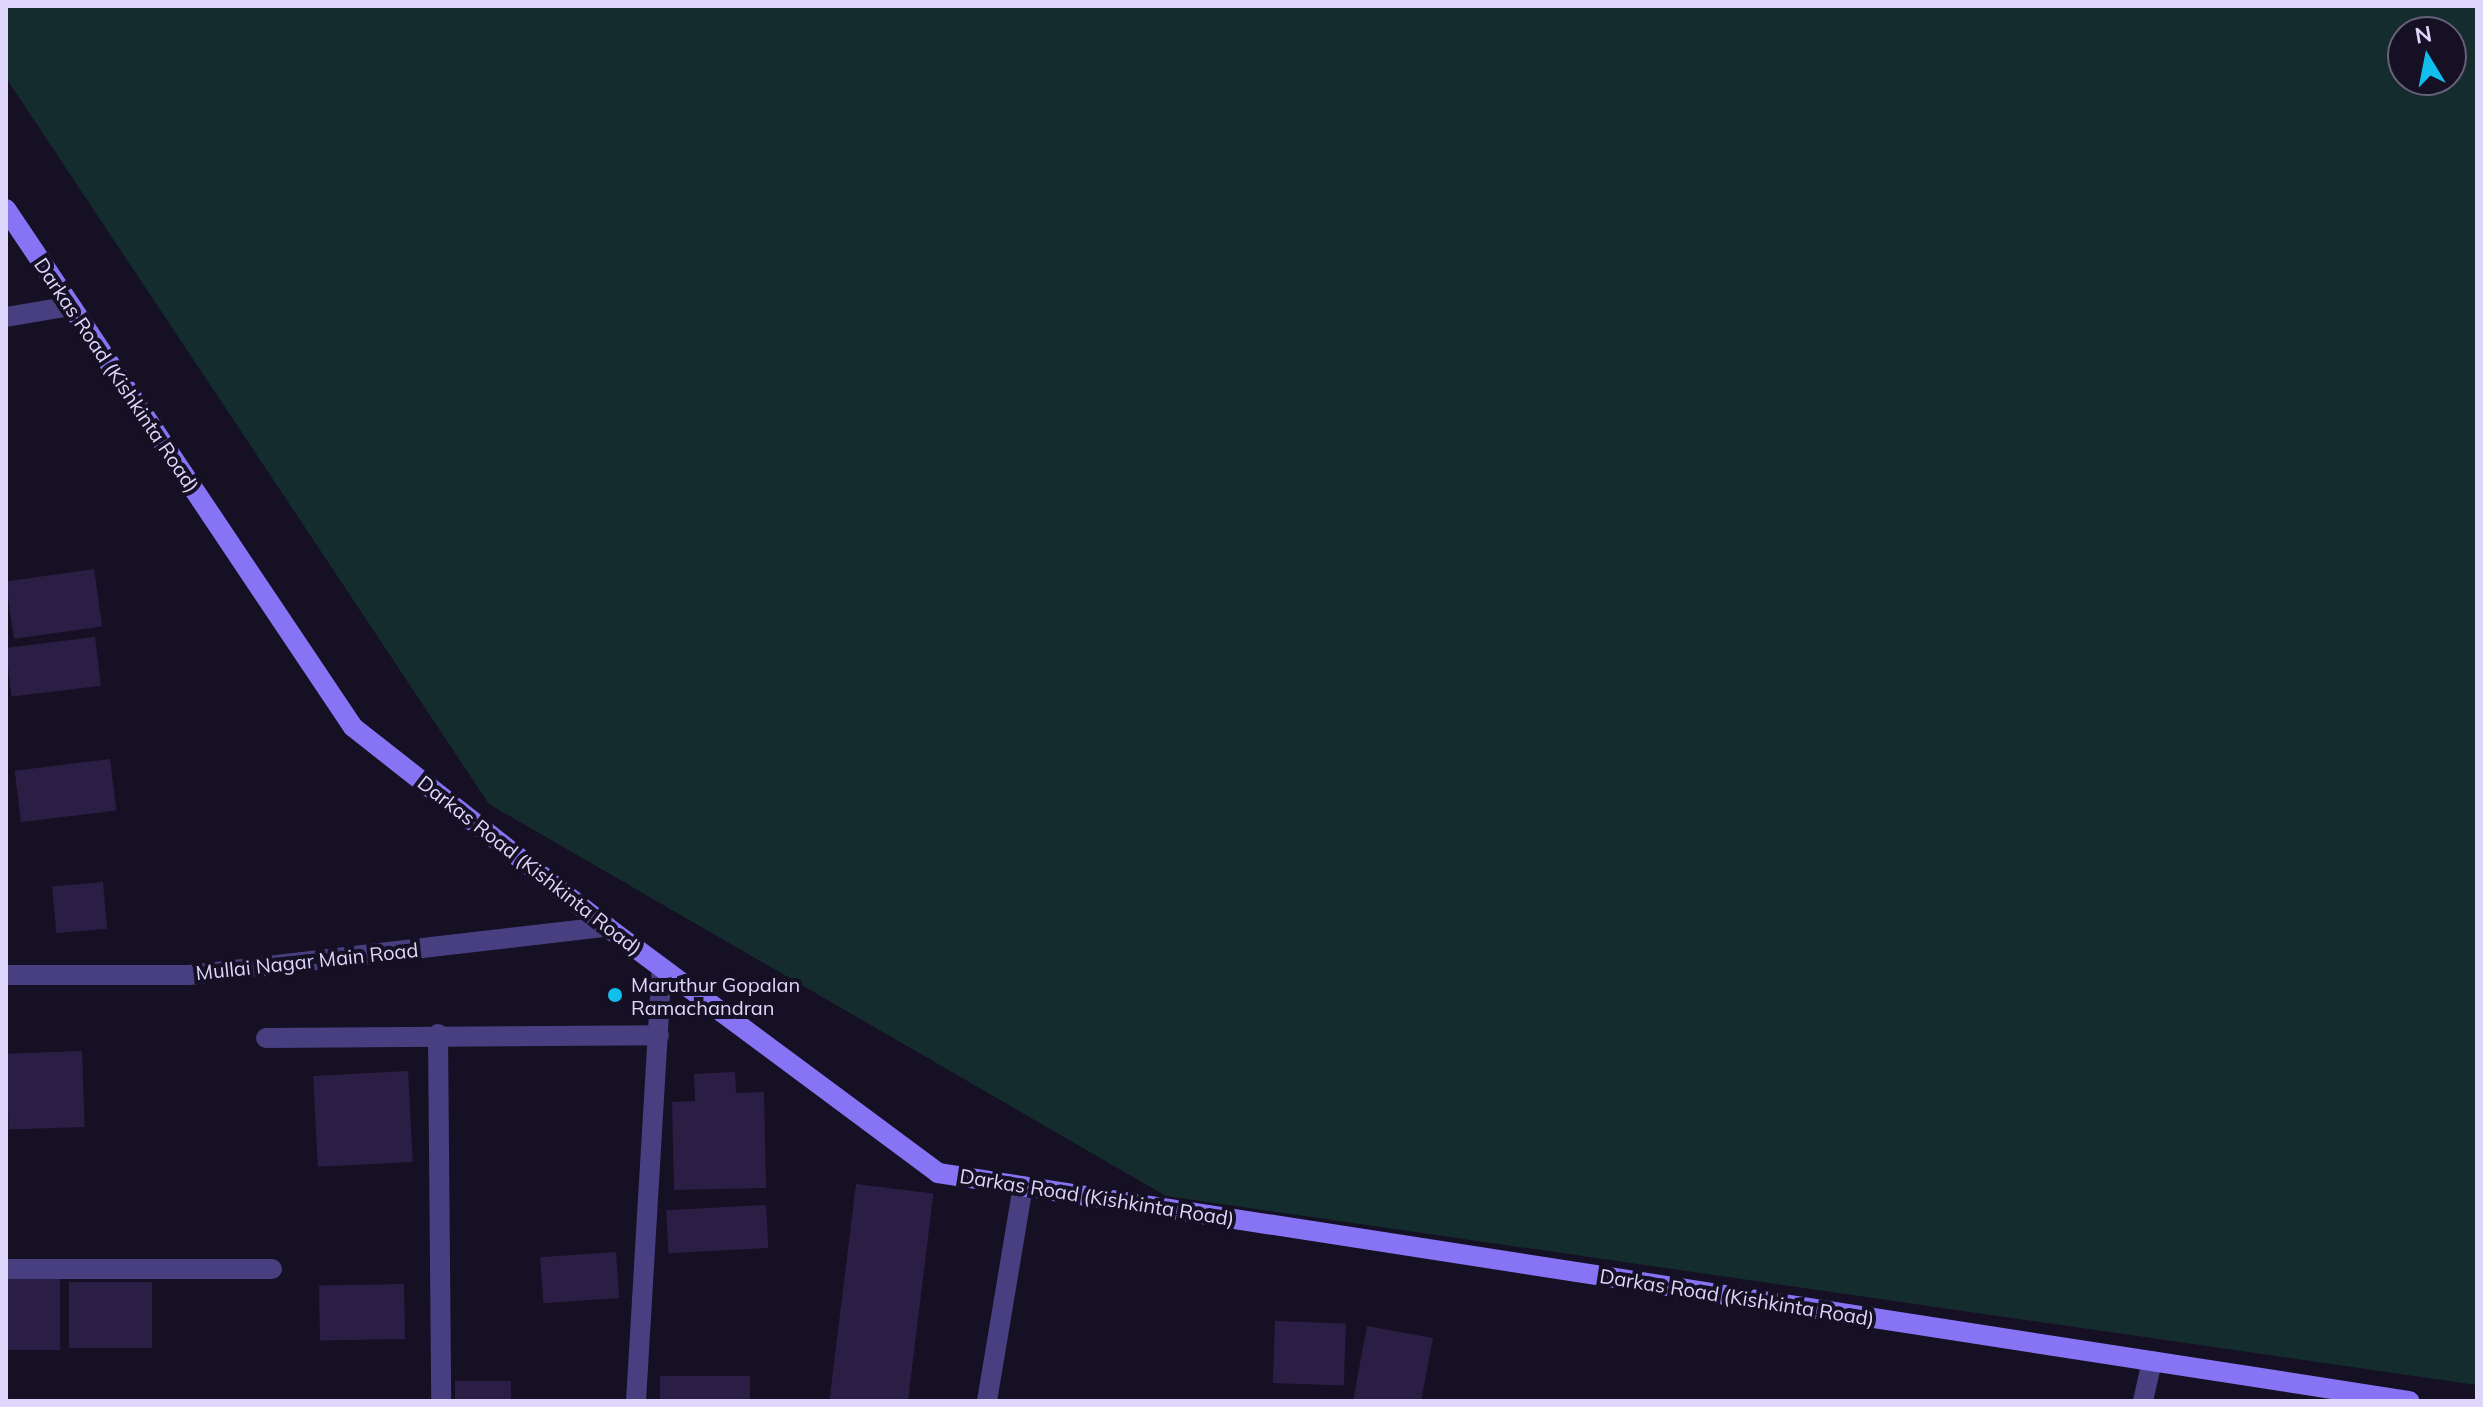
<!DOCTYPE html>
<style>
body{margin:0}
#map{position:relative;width:2483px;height:1407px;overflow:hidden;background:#161024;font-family:Mulish,sans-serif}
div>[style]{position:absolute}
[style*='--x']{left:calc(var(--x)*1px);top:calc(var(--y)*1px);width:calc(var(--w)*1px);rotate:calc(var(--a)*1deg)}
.green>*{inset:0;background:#142c2e}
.building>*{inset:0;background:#2a1e44;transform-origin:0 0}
.minor>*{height:20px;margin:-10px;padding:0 10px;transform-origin:10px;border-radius:10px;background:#483f80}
.secondary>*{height:20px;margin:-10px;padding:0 10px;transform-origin:10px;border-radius:10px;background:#8674f5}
.dots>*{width:22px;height:22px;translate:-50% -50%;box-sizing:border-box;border:4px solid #161024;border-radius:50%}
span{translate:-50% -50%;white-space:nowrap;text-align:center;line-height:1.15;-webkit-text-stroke:8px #161024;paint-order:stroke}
.street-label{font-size:20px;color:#dfd6fc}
.poi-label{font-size:20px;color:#dfd6fc}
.left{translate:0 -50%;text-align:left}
.frame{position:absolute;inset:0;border:8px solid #dfd6fc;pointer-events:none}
.north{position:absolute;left:2387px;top:16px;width:80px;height:80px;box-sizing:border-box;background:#161024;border:2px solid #665f7a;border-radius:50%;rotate:350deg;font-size:22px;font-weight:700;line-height:32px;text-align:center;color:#dfd6fc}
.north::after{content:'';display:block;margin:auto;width:28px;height:36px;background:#11bfed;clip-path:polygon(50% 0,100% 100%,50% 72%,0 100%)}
</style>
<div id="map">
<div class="green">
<i style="clip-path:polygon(evenodd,6px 6px,2477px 6px,2477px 1385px,1166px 1196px,489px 804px,6px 78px,6px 6px,2403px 32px,2451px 32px,2451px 80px,2403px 80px,2403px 32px)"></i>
</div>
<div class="building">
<i style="left:94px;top:569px;width:58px;height:89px;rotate:82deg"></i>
<i style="left:95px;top:637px;width:49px;height:90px;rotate:83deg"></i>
<i style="left:110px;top:759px;width:52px;height:96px;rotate:83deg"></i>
<i style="left:103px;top:882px;width:47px;height:51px;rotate:85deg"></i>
<i style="left:82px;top:1051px;width:76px;height:76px;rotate:88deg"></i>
<i style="left:408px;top:1071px;width:91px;height:95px;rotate:87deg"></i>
<i style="clip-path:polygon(735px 1072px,736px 1093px,764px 1092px,766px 1188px,674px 1190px,672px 1102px,695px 1101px,694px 1074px)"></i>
<i style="left:856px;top:1184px;width:78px;height:219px;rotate:7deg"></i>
<i style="left:766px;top:1205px;width:43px;height:100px;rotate:87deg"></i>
<i style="left:616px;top:1252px;width:46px;height:76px;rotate:86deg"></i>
<i style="left:60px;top:1278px;width:72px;height:54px;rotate:90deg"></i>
<i style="left:152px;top:1282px;width:66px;height:83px;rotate:90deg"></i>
<i style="left:404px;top:1284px;width:55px;height:85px;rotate:89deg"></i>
<i style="left:1275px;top:1321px;width:71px;height:62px;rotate:2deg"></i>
<i style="clip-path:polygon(1367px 1326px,1433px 1338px,1421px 1401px,1353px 1401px)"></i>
<i style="left:750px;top:1376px;width:25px;height:90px;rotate:90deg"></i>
<i style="left:511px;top:1381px;width:20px;height:56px;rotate:90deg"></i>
</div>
<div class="minor">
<i style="--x:6;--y:317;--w:66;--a:-9.6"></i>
<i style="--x:6;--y:975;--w:183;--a:0"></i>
<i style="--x:189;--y:975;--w:421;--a:-6.6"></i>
<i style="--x:438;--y:1034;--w:367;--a:89.5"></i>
<i style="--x:266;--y:1038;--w:393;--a:-0.4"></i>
<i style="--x:6;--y:1269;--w:266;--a:0"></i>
<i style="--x:636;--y:1401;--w:433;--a:-86.6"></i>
<i style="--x:987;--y:1401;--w:218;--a:-80.5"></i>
<i style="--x:2143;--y:1401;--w:41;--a:-77.3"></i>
</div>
<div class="secondary">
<i style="--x:6;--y:209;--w:623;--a:56.18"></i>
<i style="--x:353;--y:727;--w:323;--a:38.2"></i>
<i style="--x:607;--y:927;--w:412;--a:36.6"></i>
<i style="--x:938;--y:1173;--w:1489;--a:8.81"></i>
</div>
<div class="dots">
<i style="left:615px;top:995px;background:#11bfed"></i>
</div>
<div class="street-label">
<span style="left:117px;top:375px;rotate:56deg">Darkas Road (Kishkinta Road)</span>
<span style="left:530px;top:865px;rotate:38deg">Darkas Road (Kishkinta Road)</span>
<span style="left:307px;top:961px;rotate:-6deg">Mullai Nagar Main Road</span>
<span style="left:1097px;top:1197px;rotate:9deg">Darkas Road (Kishkinta Road)</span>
<span style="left:1737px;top:1297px;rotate:9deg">Darkas Road (Kishkinta Road)</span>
</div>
<div class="poi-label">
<span class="left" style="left:631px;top:996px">Maruthur Gopalan<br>Ramachandran</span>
</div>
<div class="frame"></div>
<div class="north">N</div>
</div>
